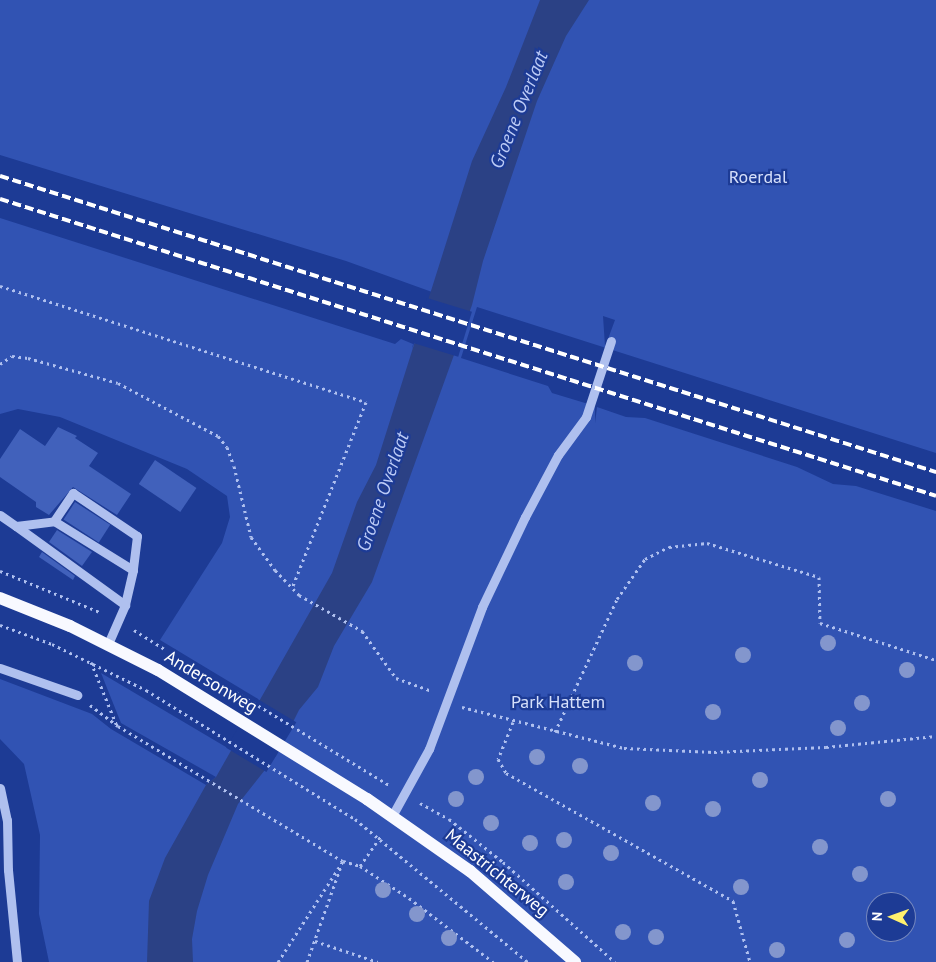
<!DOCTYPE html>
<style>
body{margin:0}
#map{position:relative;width:936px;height:962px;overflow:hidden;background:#1d3b95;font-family:"PT Sans",sans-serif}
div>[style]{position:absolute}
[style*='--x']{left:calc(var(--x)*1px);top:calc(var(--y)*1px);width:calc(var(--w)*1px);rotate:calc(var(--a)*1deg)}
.green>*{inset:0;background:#3153b3}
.water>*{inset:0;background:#2b4185}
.pier>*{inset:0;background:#1d3b95;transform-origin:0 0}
.building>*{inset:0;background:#4161bb;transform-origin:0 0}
.path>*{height:3px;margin-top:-1.5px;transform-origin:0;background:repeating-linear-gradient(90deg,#afc0ef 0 2.5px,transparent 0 6.5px)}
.minor>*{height:9px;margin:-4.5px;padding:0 4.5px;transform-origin:4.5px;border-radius:4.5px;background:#afc0ef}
.major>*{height:12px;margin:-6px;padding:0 6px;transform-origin:6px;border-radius:6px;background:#f8f9ff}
.rail>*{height:4px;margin-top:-2px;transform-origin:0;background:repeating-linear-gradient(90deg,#fff 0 9px,transparent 0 13px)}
.trees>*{width:16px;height:16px;margin:-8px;border-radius:50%;background:#8396cd}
span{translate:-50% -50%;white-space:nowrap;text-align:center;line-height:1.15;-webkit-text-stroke:4.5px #1d3b95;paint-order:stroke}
.park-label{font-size:18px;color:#d6e0fb}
.street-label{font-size:18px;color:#fff}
.water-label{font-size:19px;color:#bccbf6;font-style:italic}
.north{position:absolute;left:866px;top:892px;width:50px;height:50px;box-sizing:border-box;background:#1d3b95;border:1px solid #7789bf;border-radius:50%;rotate:272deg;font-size:14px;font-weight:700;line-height:20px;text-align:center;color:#fff}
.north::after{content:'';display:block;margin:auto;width:18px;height:22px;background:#fff06e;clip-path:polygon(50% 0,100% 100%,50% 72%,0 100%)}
</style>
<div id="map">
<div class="green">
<i style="clip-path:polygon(evenodd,0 0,936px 0,936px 453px,477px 307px,461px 358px,548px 386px,552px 393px,595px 406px,595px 423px,597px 407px,626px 417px,645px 418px,797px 467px,833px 484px,856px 486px,936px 511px,936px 962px,49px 962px,39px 914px,40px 835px,24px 764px,0 739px,0 679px,92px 714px,111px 729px,206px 785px,216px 777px,121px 723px,101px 673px,231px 750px,258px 699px,160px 640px,222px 543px,230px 517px,227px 496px,187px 469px,60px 417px,18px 409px,0 414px,0 218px,395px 344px,401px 339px,413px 344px,412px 349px,432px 292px,346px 261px,0 155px,0 0,603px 316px,615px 320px,605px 347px,605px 346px,603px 316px,0 0,876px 902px,906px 902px,906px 932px,876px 932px,876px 902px)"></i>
</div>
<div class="water">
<i style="clip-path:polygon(540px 0,589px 0,566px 36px,537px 101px,483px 261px,472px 305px,372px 582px,334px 646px,318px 687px,299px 710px,276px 756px,238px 804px,208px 875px,197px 911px,192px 939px,193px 962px,147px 962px,149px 901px,165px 858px,206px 785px,216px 777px,332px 573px,357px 502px,376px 465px,472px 161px,506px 87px)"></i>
</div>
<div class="pier">
<i style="left:427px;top:298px;width:47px;height:47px;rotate:17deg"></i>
<i style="left:256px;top:698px;width:47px;height:58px;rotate:31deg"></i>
</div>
<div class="building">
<i style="clip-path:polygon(58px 427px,77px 436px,75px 438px,98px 453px,89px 466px,131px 494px,117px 515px,73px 487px,49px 515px,36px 507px,36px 502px,0 477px,0 459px,20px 429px,45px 446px)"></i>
<i style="left:155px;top:460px;width:50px;height:29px;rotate:34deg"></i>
<i style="left:75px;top:502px;width:42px;height:21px;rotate:33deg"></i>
<i style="clip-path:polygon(57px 530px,92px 552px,82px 566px,49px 542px)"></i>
<i style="clip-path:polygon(42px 552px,75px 576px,73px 580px,39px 557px)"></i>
</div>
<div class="path">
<i style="--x:0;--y:286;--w:384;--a:17.6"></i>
<i style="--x:366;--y:402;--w:200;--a:111.7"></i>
<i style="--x:0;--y:364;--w:14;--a:-34"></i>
<i style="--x:12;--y:356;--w:16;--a:7"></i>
<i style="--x:28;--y:358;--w:93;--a:15.5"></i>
<i style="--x:118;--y:383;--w:113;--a:27.9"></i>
<i style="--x:218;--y:436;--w:14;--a:51"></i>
<i style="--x:227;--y:447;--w:20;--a:70"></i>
<i style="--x:234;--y:466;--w:73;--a:76.5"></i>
<i style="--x:251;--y:537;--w:41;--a:54"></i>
<i style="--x:275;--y:570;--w:35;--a:46"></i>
<i style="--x:299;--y:595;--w:73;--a:29.7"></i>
<i style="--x:362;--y:631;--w:58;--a:54.1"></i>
<i style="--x:396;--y:678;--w:37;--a:20"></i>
<i style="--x:0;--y:571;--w:110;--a:22.4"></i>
<i style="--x:0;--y:625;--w:55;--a:20.1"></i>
<i style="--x:52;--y:644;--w:105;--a:26.1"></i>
<i style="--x:146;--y:690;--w:246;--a:31.7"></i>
<i style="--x:355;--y:819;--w:224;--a:39.6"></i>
<i style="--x:134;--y:630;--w:36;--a:32"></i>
<i style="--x:91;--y:662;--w:69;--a:67.9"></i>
<i style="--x:236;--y:692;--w:179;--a:31.3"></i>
<i style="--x:90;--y:705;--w:35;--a:37"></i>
<i style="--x:118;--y:726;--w:262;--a:31"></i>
<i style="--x:343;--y:861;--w:18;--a:16"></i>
<i style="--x:360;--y:866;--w:59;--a:33.1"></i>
<i style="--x:409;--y:898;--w:106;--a:37.3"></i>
<i style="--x:462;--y:707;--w:167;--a:14.2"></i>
<i style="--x:624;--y:748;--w:90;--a:2.5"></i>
<i style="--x:714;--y:752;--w:112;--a:-2.6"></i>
<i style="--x:826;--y:747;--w:111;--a:-5.7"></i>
<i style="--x:513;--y:722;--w:40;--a:112"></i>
<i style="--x:498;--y:759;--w:16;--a:60"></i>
<i style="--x:506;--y:773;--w:261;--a:29.4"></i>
<i style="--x:733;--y:901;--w:63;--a:74.4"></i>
<i style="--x:555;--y:732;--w:147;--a:-65"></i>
<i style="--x:617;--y:599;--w:49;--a:-55"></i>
<i style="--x:645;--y:559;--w:27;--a:-27"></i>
<i style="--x:669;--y:547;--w:38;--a:-6"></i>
<i style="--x:707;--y:543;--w:117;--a:16.9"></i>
<i style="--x:819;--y:577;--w:46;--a:88.8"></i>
<i style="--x:820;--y:623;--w:122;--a:17.7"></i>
<i style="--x:420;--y:803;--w:33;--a:29"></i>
<i style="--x:449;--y:819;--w:69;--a:38.5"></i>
<i style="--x:503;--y:862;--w:150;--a:41.8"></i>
<i style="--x:360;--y:866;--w:37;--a:-55"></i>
<i style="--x:315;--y:941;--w:66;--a:18.4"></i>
<i style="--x:278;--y:962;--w:120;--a:-57.2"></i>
<i style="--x:307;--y:962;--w:102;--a:-70.5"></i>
</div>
<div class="minor">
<i style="--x:0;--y:515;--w:19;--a:35"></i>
<i style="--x:16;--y:526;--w:38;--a:-7"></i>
<i style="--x:54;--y:521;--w:93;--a:31.8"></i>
<i style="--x:133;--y:570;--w:36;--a:103"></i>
<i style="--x:125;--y:605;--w:43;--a:113.6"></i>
<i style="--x:54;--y:521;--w:34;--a:-56"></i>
<i style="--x:73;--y:493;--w:77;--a:33.9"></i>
<i style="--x:137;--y:536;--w:34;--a:97"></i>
<i style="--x:16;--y:526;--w:135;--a:35.9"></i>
<i style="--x:0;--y:668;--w:82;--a:19.3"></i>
<i style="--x:0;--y:788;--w:33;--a:78"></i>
<i style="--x:7;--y:820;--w:50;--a:88.9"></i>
<i style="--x:8;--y:870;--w:92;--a:84.4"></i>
<i style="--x:392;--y:816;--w:77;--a:-61.1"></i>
<i style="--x:429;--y:749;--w:152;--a:-69.5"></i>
<i style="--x:482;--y:607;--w:100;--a:-64.5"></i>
<i style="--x:525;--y:517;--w:70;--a:-62"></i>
<i style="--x:558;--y:455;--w:47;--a:-53.6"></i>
<i style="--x:586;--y:417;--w:80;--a:-71.8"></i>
</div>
<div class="major">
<i style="--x:0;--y:598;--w:75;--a:21.8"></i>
<i style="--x:70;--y:626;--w:98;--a:26.6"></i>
<i style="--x:158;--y:670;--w:246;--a:31.7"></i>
<i style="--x:367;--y:799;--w:126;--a:35"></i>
<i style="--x:470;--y:871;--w:139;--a:40.9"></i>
</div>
<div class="rail">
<i style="--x:0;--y:176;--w:982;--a:17.55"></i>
<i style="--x:0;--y:199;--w:982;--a:17.6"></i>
</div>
<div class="trees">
<i style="left:828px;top:643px"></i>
<i style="left:743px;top:655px"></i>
<i style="left:635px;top:663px"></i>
<i style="left:907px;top:670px"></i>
<i style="left:862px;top:703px"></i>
<i style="left:713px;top:712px"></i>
<i style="left:838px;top:728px"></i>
<i style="left:537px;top:757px"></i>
<i style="left:580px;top:766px"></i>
<i style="left:476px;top:777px"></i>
<i style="left:760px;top:780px"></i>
<i style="left:456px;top:799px"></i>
<i style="left:888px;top:799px"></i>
<i style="left:653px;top:803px"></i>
<i style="left:713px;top:809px"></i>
<i style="left:491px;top:823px"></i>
<i style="left:564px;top:840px"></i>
<i style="left:530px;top:843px"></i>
<i style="left:820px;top:847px"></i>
<i style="left:611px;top:853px"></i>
<i style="left:860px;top:874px"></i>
<i style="left:566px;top:882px"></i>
<i style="left:741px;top:887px"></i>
<i style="left:383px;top:890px"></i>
<i style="left:417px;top:914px"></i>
<i style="left:623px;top:932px"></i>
<i style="left:656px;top:937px"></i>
<i style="left:449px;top:938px"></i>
<i style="left:847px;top:940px"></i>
<i style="left:777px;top:950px"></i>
</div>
<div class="park-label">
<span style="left:758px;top:177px">Roerdal</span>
<span style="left:558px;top:702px">Park Hattem</span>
</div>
<div class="street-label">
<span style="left:211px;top:682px;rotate:31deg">Andersonweg</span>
<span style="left:497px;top:873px;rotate:39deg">Maastrichterweg</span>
</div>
<div class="water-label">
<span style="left:519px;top:110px;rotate:-68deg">Groene Overlaat</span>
<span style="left:383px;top:492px;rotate:-71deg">Groene Overlaat</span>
</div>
<div class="north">N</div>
</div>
